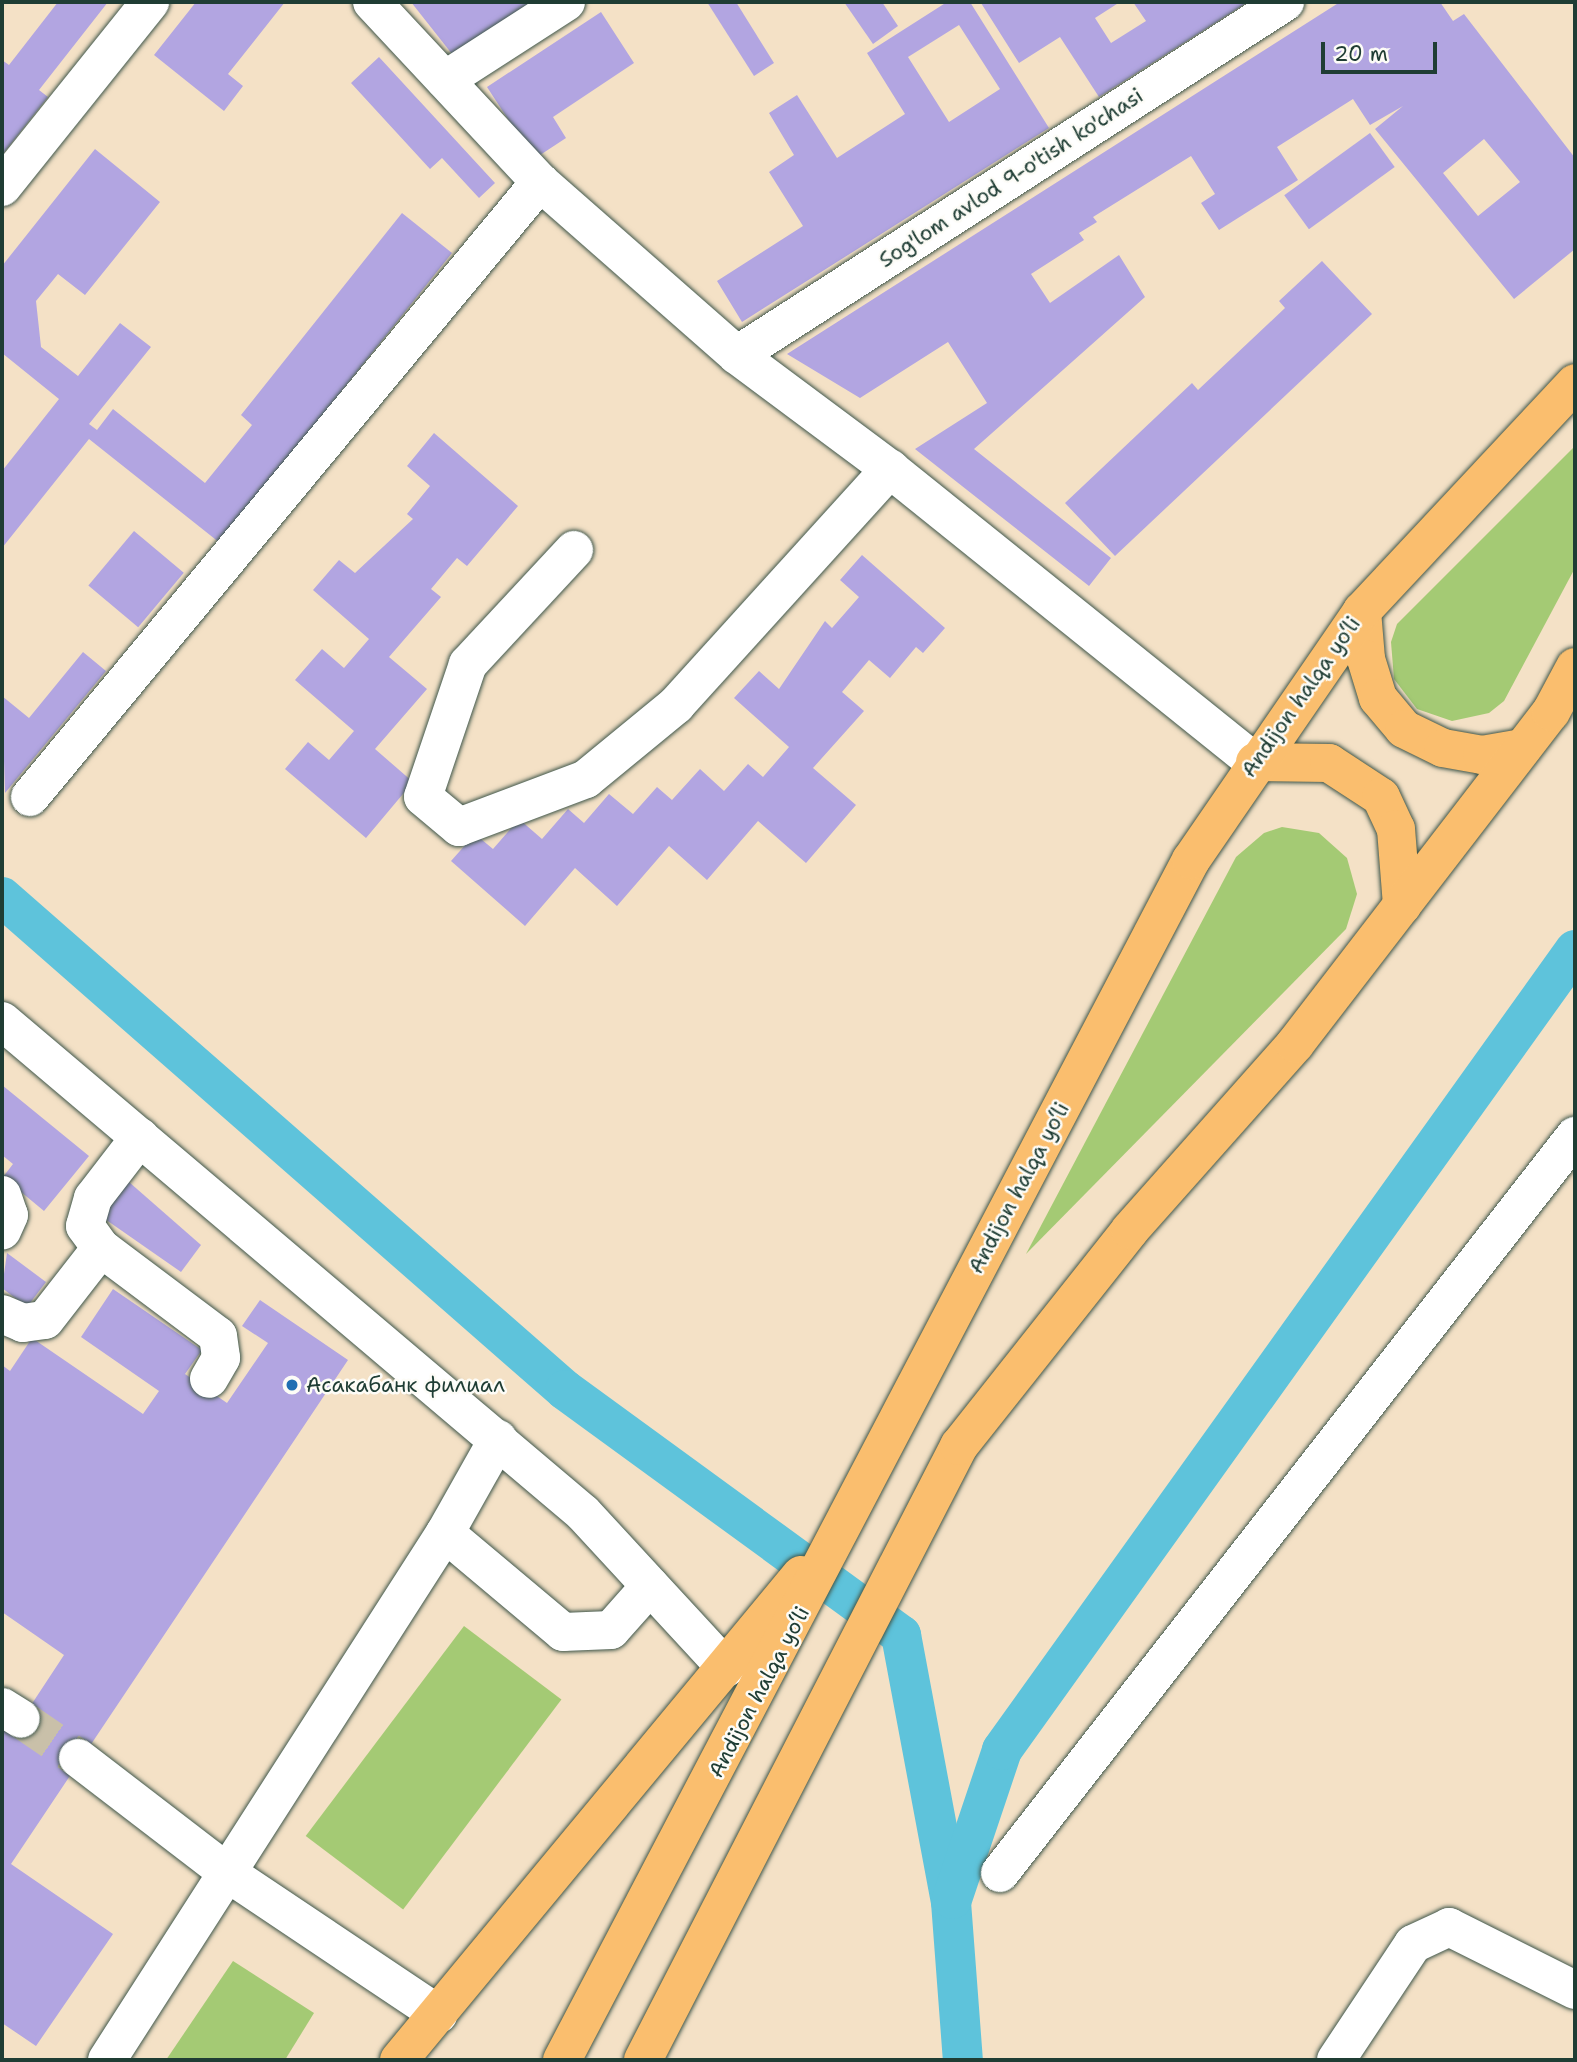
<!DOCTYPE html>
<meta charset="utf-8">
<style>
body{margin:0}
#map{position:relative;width:1577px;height:2062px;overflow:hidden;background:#f4e1c6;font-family:"Shantell Sans",sans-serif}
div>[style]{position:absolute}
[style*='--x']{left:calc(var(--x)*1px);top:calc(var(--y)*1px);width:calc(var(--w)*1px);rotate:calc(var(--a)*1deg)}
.green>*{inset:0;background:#a4ca74;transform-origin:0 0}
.canal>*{height:40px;margin:-20px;padding:0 20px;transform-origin:20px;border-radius:20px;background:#5ec3db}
.building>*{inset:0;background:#b2a5e1;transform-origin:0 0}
.minor-tunnel>*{height:38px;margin-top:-19px;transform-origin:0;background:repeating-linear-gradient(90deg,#c9c0a9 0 38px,transparent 0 57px)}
.roads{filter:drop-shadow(0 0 2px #3f564a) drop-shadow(0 0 2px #3f564a)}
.minor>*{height:38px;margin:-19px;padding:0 19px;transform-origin:19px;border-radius:19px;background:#fff}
.highway>*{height:38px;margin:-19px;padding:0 19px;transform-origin:19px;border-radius:19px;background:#fabe6e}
.dots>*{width:19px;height:19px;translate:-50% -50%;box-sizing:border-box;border:4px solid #fdfcf7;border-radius:50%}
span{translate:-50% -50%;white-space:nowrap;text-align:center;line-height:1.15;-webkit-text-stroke:5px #fdfcf7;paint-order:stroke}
.street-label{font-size:21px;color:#1f3d34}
.poi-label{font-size:21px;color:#1f3d34}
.left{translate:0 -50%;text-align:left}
.frame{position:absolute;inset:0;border:4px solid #1f3d34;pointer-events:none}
.scale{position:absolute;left:1321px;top:42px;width:116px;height:32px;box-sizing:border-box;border:4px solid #1f3d34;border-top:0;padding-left:9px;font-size:21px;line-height:24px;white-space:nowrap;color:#1f3d34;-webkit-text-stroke:5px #fdfcf7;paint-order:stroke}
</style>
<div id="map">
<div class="green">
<i style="clip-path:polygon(1575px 446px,1575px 568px,1504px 701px,1489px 713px,1452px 721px,1417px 709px,1394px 679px,1391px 642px,1397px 624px)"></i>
<i style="clip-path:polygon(1282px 827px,1319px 833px,1347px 858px,1357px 894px,1346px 929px,1026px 1254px,1236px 857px,1264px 833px)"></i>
<i style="left:464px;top:1626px;width:122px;height:263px;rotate:37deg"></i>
<i style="clip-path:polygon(233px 1961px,314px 2013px,285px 2060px,166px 2060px)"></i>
</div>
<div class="canal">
<i style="--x:2;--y:897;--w:748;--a:41.21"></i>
<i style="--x:565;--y:1390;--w:416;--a:36.1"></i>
<i style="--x:901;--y:1635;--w:272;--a:79.4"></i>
<i style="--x:951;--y:1902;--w:158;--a:85.7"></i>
<i style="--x:952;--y:1899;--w:157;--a:-71.4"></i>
<i style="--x:1002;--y:1750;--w:984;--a:-54.39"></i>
</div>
<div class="building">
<i style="clip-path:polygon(58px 2px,108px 2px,39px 90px,48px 97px,2px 155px,2px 60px,9px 65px)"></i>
<i style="clip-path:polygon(196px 2px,285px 2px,228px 74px,243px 86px,224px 111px,154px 55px)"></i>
<i style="clip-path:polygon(411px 2px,534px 2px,452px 54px)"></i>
<i style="clip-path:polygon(707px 2px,736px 2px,774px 63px,754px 76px)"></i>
<i style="clip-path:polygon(844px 2px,882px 2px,898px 26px,873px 44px)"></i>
<i style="clip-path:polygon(evenodd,947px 2px,970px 2px,1049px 128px,742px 322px,717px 281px,803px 226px,769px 172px,794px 155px,769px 113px,797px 95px,837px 158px,905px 114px,867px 53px,947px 2px,959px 25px,1000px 89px,949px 122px,908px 57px,959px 25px)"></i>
<i style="clip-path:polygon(1120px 2px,1095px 18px,1111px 43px,1146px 21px,1133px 2px,1248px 2px,1099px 97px,1060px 37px,1019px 63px,981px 3px)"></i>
<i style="clip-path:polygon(evenodd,1340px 2px,1440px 2px,1453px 21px,1464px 14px,1575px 158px,1575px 249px,1514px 299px,1375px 129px,1403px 106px,1370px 125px,1353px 99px,1277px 147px,1298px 180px,1219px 230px,1201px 203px,1215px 194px,1191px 156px,1093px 217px,1097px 222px,1079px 233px,1084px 240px,1031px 274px,1050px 303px,1119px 255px,1145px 297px,974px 449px,1111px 558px,1089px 586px,915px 449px,987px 403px,948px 342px,860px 398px,787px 354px,1340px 2px,1484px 139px,1520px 182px,1478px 216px,1443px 173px,1484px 139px)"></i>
<i style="clip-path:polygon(601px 12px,634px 63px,553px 117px,566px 138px,534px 159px,487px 87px)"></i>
<i style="clip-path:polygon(379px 57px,495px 183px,479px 198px,442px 158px,430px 169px,351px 83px)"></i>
<i style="left:1370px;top:133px;width:42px;height:106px;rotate:54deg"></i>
<i style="clip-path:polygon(95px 149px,160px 202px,85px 295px,58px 274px,36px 301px,41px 347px,78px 376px,120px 323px,151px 347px,89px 424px,97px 430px,113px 409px,205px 483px,252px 425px,241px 415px,402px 213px,452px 253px,220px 543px,89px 439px,2px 548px,2px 471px,59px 399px,2px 353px,2px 266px)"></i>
<i style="clip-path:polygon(1322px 261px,1372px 314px,1115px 556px,1065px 503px,1192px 383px,1198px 390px,1285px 308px,1279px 301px)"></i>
<i style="clip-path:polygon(434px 433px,518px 506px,467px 566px,457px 558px,431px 589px,441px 597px,389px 657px,427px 689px,375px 749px,413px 782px,366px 838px,285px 769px,308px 742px,329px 760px,354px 731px,295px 680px,322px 649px,344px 668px,369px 639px,313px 590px,339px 560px,355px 573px,413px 519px,407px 514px,430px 486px,407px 466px)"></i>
<i style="left:134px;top:531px;width:65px;height:71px;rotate:40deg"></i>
<i style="clip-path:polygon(862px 555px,945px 628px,923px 653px,916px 647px,890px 678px,869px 660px,842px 692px,864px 711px,813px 768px,856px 805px,806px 863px,758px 821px,707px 880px,669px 846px,617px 906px,575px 868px,525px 926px,451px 861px,475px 834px,493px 849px,519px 819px,542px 839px,568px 809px,584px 823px,609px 794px,633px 814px,657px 787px,672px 800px,700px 769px,724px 791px,748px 764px,763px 777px,789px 747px,734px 698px,759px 671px,779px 689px,825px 621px,832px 628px,859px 597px,840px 580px)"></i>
<i style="clip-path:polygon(83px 652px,106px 671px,5px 793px,2px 696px,29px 718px)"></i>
<i style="clip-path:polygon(2px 1085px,89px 1156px,44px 1211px,3px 1177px,13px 1164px,2px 1155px)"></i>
<i style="clip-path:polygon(129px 1182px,201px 1245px,181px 1272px,102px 1217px)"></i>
<i style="clip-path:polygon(7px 1253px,46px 1282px,27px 1307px,2px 1288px)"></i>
<i style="clip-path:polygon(113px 1289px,202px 1350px,185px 1374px,227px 1403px,268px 1343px,242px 1326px,260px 1300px,348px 1360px,11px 1864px,113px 1934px,36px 2046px,2px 2023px,2px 1723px,14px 1731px,64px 1655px,2px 1612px,2px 1365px,10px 1371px,32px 1338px,143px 1414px,159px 1391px,81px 1337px)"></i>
</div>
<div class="minor-tunnel">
<i style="--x:21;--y:1719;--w:69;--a:34.4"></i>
</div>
<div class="roads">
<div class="minor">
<i style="--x:372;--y:2;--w:246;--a:47"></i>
<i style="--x:540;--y:182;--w:262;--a:41.3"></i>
<i style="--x:737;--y:355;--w:191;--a:36.7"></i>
<i style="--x:890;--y:469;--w:468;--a:38.8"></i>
<i style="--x:445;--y:80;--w:144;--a:-32.8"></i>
<i style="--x:2;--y:187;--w:237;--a:-51.3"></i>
<i style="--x:737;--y:355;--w:652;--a:-32.79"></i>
<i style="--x:574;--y:550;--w:156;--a:132.9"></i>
<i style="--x:468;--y:664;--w:140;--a:108.7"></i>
<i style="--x:423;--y:797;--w:47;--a:39.8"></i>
<i style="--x:459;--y:827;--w:136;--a:-20.7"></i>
<i style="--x:586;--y:779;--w:117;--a:-39.4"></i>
<i style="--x:676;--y:705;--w:319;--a:-47.8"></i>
<i style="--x:30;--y:797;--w:799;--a:-50.33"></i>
<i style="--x:2;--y:1021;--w:761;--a:40.26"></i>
<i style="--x:583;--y:1513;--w:211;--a:47.3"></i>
<i style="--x:140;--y:1137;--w:77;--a:127.6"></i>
<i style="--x:93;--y:1198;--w:29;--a:106"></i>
<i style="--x:85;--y:1226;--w:27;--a:54"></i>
<i style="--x:101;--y:1248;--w:146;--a:36.9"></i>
<i style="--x:218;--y:1336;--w:22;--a:82"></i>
<i style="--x:221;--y:1358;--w:24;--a:120"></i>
<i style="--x:2;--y:1195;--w:21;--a:71"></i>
<i style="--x:9;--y:1215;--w:17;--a:114"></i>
<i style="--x:2;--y:1314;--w:23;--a:23"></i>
<i style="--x:23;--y:1323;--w:22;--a:-8"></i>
<i style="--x:45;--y:1320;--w:91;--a:-52.1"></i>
<i style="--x:445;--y:1533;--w:154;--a:40"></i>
<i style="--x:563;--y:1632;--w:48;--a:-2.4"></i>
<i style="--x:611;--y:1630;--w:59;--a:-48.4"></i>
<i style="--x:2;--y:1707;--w:22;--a:32"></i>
<i style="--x:78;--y:1758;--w:190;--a:37.5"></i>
<i style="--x:229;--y:1874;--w:252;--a:33.8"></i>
<i style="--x:1000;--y:1873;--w:935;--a:-52.04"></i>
<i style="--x:107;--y:2060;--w:626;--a:-57.33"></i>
<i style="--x:445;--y:1533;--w:108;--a:-60.6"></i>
<i style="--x:1336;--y:2060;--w:139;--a:-56.4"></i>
<i style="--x:1413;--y:1944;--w:40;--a:-25"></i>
<i style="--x:1449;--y:1927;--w:141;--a:26.6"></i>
</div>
<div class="highway">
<i style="--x:1362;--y:611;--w:48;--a:85.2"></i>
<i style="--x:1366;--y:659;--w:41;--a:72.9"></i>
<i style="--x:1378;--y:698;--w:40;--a:50"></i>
<i style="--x:1404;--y:729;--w:43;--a:26"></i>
<i style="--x:1443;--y:748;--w:40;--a:10"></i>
<i style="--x:1482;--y:755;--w:41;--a:-9.9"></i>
<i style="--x:1255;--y:762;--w:74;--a:0.8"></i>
<i style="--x:1329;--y:763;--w:62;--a:33.2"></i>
<i style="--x:1381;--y:797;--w:35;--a:65"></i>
<i style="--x:1396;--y:829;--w:77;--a:85.5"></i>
<i style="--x:399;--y:2060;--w:630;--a:-50.35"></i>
<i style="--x:562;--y:2060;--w:1355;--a:-62.34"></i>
<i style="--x:1191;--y:860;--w:302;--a:-55.5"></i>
<i style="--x:1362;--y:611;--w:312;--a:-46.9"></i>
<i style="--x:643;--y:2060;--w:691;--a:-62.77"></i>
<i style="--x:959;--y:1446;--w:275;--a:-51.6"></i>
<i style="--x:1130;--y:1230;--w:249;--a:-48.4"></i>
<i style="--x:1295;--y:1044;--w:419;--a:-52.4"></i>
<i style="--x:1551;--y:712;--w:51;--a:-61.9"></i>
</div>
</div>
<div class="dots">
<i style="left:292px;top:1385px;background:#1f6fb2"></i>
</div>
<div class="street-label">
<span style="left:1011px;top:178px;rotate:-33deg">Sog'lom avlod 9-o'tish ko'chasi</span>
<span style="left:1301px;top:697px;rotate:-55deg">Andijon halqa yo‘li</span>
<span style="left:1019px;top:1188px;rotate:-62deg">Andijon halqa yo‘li</span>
<span style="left:759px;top:1692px;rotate:-62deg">Andijon halqa yo‘li</span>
</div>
<div class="poi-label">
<span class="left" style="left:306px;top:1385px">Асакабанк филиал</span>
</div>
<div class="frame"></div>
<div class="scale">20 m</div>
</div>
